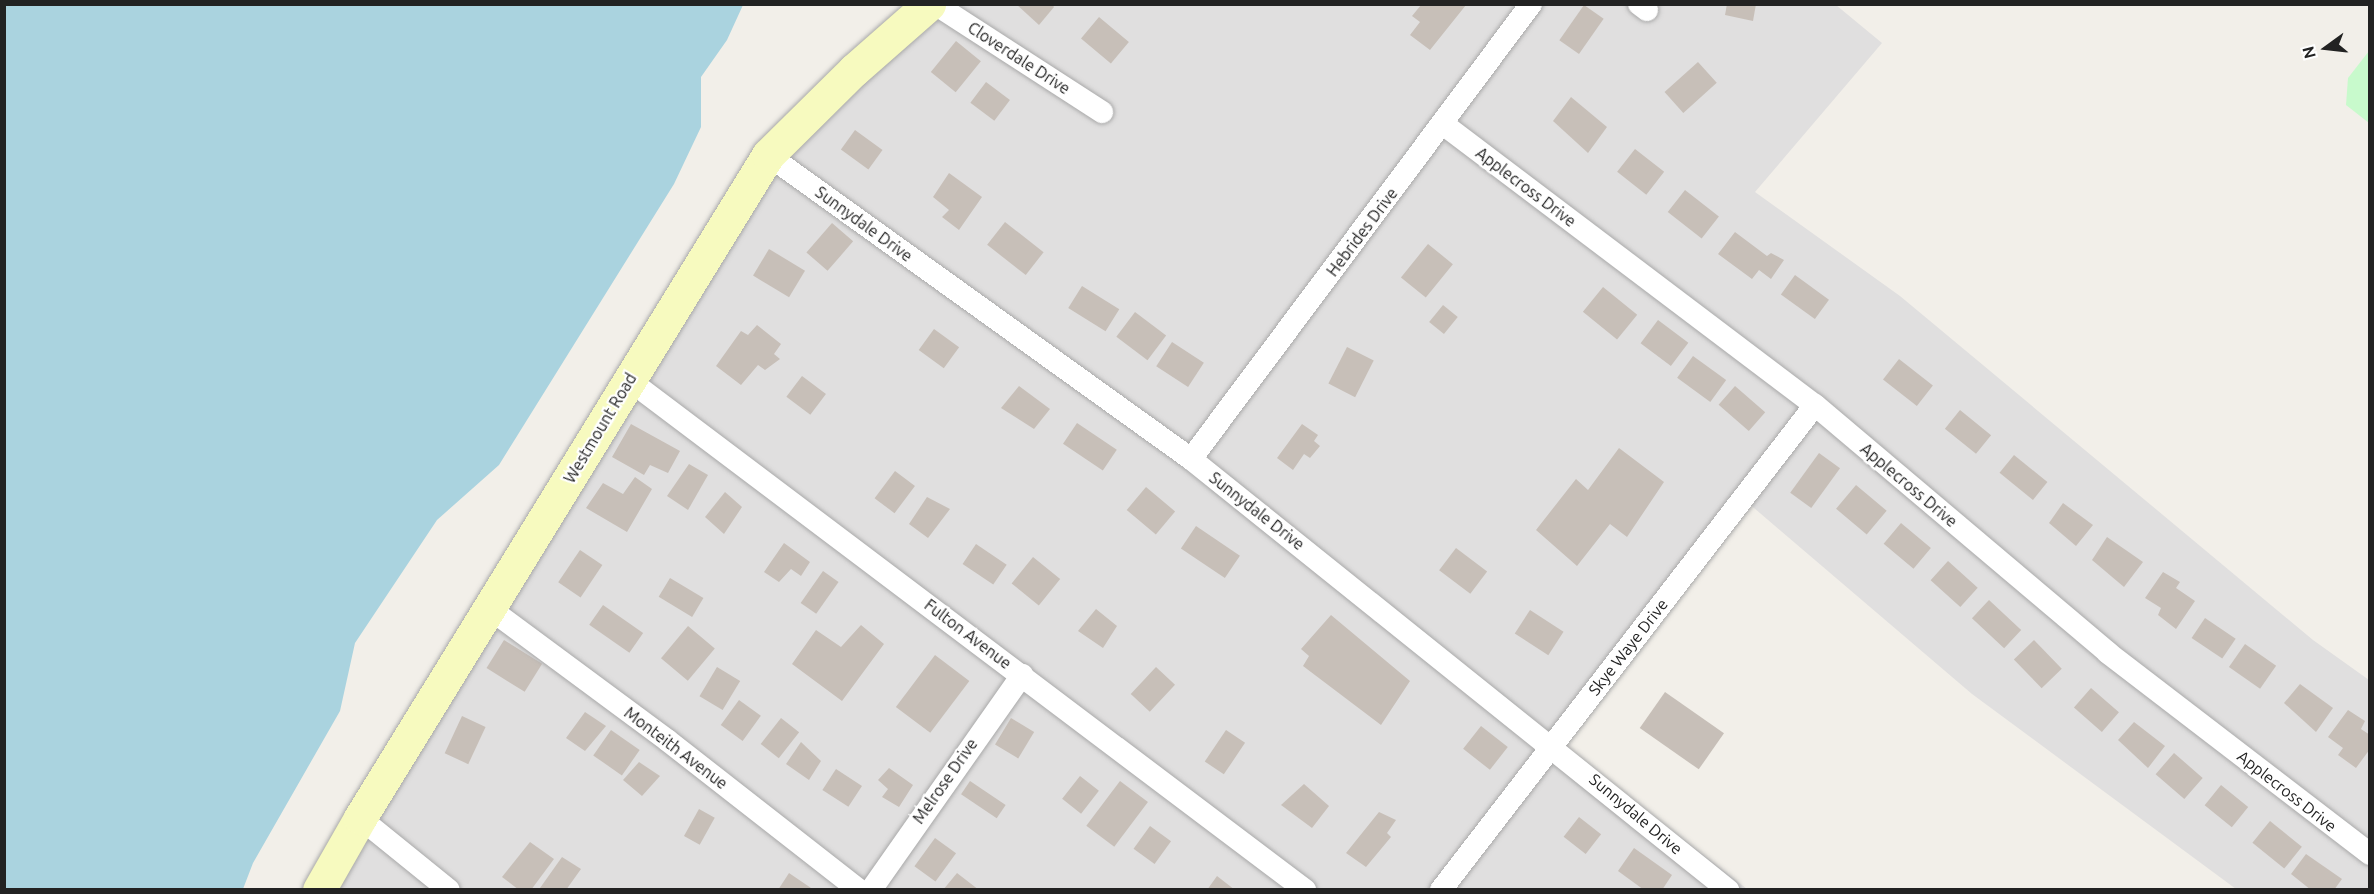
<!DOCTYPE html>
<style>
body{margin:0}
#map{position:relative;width:2374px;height:894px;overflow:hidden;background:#f2efe9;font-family:Ubuntu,sans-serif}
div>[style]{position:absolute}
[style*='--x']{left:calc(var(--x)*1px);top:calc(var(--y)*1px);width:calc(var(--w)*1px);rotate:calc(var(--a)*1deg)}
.residential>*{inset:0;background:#e0dfdf}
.park>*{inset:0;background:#c8facc}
.water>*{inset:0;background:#aad3df}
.building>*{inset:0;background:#c7bfb8;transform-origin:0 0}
.roads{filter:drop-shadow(0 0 2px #a9a9a9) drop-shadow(0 0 2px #a9a9a9)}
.street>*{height:22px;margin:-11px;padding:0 11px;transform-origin:11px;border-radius:11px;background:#fff}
.secondary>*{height:33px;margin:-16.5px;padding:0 16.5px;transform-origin:16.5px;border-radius:16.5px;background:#f7fabf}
span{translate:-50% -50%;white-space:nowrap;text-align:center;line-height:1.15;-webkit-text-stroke:4.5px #fff;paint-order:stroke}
.street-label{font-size:16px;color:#222}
.frame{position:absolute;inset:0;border:6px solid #222;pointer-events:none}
.north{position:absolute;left:2296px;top:18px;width:60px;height:60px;-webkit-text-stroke:4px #fff;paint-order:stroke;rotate:255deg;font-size:16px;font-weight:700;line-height:24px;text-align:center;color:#222}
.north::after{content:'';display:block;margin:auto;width:21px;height:27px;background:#222;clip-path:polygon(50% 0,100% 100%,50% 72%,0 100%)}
</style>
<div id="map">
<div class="residential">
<i style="clip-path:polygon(916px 5px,1836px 5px,1882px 43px,1755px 192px,1900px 296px,2313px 640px,2369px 680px,2369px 889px,2236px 889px,1972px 694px,1747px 502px,1559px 743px,1747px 889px,315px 890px,766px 146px)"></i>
</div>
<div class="park">
<i style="clip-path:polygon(2369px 51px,2369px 123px,2346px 105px,2348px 78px)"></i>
</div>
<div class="water">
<i style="clip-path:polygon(5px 4px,743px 5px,727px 40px,701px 77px,701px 127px,674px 184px,499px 465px,437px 520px,355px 643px,340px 711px,253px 863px,243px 889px,5px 889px)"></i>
</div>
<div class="building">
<i style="clip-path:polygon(1016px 4px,1052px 4px,1054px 7px,1039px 25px)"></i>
<i style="clip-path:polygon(1727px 4px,1756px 4px,1753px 21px,1725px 15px)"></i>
<i style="clip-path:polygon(1421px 5px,1466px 5px,1430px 50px,1410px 35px,1420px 22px,1412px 16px)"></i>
<i style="left:1584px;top:5px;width:24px;height:43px;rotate:35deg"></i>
<i style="left:1099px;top:17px;width:39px;height:28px;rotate:40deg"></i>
<i style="left:956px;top:41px;width:32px;height:40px;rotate:39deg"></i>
<i style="left:1698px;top:62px;width:28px;height:45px;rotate:48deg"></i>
<i style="left:986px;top:82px;width:30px;height:26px;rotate:37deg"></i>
<i style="clip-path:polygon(1571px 97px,1607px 127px,1588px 153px,1553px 121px)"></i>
<i style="left:855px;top:130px;width:34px;height:24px;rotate:36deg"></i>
<i style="left:1635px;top:149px;width:37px;height:29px;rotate:38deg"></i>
<i style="clip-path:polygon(949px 173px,982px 197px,959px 230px,942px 217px,949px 210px,933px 197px)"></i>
<i style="left:1685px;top:190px;width:43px;height:28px;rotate:38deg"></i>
<i style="left:1005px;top:222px;width:49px;height:29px;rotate:38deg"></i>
<i style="left:832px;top:223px;width:28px;height:39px;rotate:41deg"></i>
<i style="clip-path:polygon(1735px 232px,1767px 256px,1771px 253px,1784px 260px,1771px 279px,1759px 270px,1752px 279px,1718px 254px)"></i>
<i style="left:1428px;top:244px;width:32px;height:43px;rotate:39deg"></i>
<i style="left:769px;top:249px;width:42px;height:31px;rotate:31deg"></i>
<i style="left:1795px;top:275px;width:42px;height:24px;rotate:36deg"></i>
<i style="left:1082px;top:286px;width:44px;height:26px;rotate:32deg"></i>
<i style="left:1603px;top:287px;width:44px;height:32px;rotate:39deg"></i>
<i style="left:1443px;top:305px;width:19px;height:22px;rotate:39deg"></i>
<i style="left:1135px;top:312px;width:39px;height:31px;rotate:37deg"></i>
<i style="left:1658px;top:320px;width:38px;height:29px;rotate:37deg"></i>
<i style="clip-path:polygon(757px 325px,781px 344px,774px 354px,780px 359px,765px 370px,758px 365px,741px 385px,716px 366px,741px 331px,748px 335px)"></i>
<i style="left:934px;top:329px;width:31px;height:26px;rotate:36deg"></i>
<i style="left:1172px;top:342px;width:38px;height:29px;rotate:33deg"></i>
<i style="left:1347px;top:347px;width:30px;height:41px;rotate:27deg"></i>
<i style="left:1693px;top:356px;width:41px;height:27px;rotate:36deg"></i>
<i style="left:1899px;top:359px;width:43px;height:26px;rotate:38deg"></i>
<i style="left:802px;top:376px;width:30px;height:26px;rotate:37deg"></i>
<i style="clip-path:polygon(1019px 386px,1050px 409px,1034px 429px,1001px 408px)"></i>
<i style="left:1735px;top:386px;width:40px;height:25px;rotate:41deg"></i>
<i style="left:1960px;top:410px;width:40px;height:24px;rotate:39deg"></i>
<i style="left:1077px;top:423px;width:48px;height:25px;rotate:34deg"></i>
<i style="clip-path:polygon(631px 424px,680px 451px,668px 473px,650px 465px,644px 475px,612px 457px)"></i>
<i style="clip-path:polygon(1302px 424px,1318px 435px,1314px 441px,1320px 446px,1310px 458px,1304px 454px,1293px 470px,1277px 458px)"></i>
<i style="clip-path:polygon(1619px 448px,1664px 482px,1627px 537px,1610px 524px,1577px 566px,1536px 530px,1576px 479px,1588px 490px)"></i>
<i style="left:1819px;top:453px;width:26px;height:49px;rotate:36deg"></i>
<i style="left:2014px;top:455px;width:43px;height:23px;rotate:39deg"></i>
<i style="clip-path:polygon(689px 464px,708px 475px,688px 510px,667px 496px)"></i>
<i style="left:895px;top:471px;width:25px;height:34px;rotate:37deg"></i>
<i style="clip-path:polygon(635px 477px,652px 489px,627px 532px,586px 508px,603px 483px,623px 494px)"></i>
<i style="left:1856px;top:485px;width:40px;height:31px;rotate:40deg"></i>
<i style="left:1146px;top:487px;width:38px;height:30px;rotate:40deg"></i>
<i style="clip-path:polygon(725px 492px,742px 507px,724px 534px,705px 517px)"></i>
<i style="clip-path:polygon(927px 497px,950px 509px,928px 538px,909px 524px)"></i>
<i style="clip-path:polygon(2063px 503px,2093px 525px,2076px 546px,2049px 523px)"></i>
<i style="left:1901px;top:523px;width:39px;height:27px;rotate:40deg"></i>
<i style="left:1196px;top:526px;width:53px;height:27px;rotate:34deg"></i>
<i style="clip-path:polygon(2107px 537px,2143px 562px,2124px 587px,2092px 560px)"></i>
<i style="clip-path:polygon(784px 543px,810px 562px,801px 576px,791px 569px,779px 582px,764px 572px)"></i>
<i style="left:976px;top:544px;width:37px;height:24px;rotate:34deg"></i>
<i style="left:1456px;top:548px;width:39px;height:28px;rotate:37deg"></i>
<i style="left:580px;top:550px;width:27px;height:39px;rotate:34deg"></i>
<i style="left:1033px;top:557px;width:35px;height:34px;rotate:39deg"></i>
<i style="left:1948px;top:561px;width:40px;height:26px;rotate:42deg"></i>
<i style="left:823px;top:571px;width:19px;height:39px;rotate:35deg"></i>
<i style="clip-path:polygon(2163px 572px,2180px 582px,2176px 588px,2195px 601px,2176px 629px,2158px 615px,2161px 608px,2145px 598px)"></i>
<i style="left:670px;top:578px;width:39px;height:22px;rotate:31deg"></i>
<i style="left:1989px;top:600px;width:44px;height:25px;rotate:43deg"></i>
<i style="left:603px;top:605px;width:49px;height:24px;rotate:35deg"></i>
<i style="clip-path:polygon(1096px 609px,1117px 626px,1103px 648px,1078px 631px)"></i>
<i style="left:1530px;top:610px;width:40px;height:28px;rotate:33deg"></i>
<i style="clip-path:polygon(1331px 615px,1410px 681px,1381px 725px,1303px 666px,1309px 656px,1301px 649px)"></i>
<i style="left:2205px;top:618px;width:37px;height:24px;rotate:34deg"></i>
<i style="clip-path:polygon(861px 625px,884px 644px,842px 701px,792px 664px,816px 630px,841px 647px)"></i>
<i style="left:688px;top:626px;width:35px;height:42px;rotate:40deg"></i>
<i style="left:504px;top:640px;width:45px;height:33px;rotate:32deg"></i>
<i style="left:2034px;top:640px;width:40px;height:28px;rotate:46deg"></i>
<i style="left:2245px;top:644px;width:38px;height:28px;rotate:35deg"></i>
<i style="left:935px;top:655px;width:43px;height:65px;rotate:37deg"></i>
<i style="left:717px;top:667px;width:27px;height:34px;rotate:31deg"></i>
<i style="left:1156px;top:667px;width:26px;height:37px;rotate:43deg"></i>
<i style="clip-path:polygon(2300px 684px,2333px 708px,2316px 732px,2284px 703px)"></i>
<i style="left:2091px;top:688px;width:37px;height:26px;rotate:41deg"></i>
<i style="left:1665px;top:692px;width:72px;height:44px;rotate:35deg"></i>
<i style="left:739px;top:700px;width:27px;height:31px;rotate:36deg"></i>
<i style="clip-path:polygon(2348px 710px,2365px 721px,2361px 729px,2370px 735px,2370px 749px,2356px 768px,2338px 755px,2343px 748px,2328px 737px)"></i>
<i style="clip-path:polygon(585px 712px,606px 726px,585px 751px,566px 738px)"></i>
<i style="left:462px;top:716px;width:26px;height:41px;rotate:25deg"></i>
<i style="left:781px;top:718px;width:23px;height:33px;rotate:38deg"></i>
<i style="left:1011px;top:718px;width:27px;height:31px;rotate:31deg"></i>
<i style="clip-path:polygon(2134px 722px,2165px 746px,2148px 768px,2118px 740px)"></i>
<i style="left:1481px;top:726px;width:34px;height:29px;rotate:38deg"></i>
<i style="left:611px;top:730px;width:35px;height:31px;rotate:35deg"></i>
<i style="left:1226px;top:730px;width:23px;height:38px;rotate:34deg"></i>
<i style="clip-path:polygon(801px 742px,821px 761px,809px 780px,786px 764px)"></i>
<i style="left:2174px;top:753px;width:38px;height:28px;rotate:41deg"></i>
<i style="clip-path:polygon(639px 762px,660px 776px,642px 796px,623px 780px)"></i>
<i style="clip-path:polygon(889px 768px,913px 785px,899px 807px,882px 797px,888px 789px,878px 780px)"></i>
<i style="left:836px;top:769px;width:31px;height:25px;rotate:33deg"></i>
<i style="left:1080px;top:776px;width:24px;height:29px;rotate:38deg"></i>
<i style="left:970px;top:781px;width:43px;height:16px;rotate:34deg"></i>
<i style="left:1120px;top:781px;width:35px;height:56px;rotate:37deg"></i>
<i style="clip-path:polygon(1304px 784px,1329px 806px,1312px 828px,1281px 805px)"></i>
<i style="left:2221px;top:785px;width:35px;height:26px;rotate:39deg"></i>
<i style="left:699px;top:809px;width:18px;height:31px;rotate:29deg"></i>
<i style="clip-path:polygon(1379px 812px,1396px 820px,1387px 833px,1391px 837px,1366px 867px,1346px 853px)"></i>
<i style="left:1579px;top:817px;width:28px;height:25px;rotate:38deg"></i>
<i style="left:2270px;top:821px;width:41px;height:28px;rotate:39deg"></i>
<i style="left:1150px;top:826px;width:26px;height:28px;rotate:36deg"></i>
<i style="left:935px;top:838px;width:26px;height:35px;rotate:36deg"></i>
<i style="clip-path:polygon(530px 842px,554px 859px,531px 890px,519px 890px,502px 877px)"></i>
<i style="clip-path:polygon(1634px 848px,1672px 875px,1662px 890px,1644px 890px,1618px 871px)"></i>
<i style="clip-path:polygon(2306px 854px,2342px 879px,2334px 890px,2311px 890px,2291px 874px)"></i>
<i style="clip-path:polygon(562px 857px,581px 869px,566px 890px,542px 890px,540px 888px)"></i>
<i style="clip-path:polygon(789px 873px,811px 888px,810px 890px,778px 890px)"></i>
<i style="clip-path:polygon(957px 873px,979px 890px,943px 890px)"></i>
<i style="clip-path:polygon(1217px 876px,1235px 890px,1207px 890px)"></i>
</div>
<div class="roads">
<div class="street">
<i style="--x:935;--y:4;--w:199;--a:32.9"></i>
<i style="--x:1639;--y:4;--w:10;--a:37"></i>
<i style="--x:1443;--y:124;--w:466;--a:37.1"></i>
<i style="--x:1815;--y:405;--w:384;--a:40.2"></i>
<i style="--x:2108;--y:653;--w:330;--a:37.5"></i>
<i style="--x:768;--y:155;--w:521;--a:35.7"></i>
<i style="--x:1191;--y:459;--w:689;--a:38.75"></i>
<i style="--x:629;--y:380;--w:847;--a:37.03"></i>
<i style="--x:1191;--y:459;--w:568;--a:-53.23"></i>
<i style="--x:490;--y:609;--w:220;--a:36.5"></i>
<i style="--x:667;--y:740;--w:244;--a:38"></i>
<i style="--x:360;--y:818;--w:114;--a:39"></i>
<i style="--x:871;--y:890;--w:263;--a:-54.9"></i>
<i style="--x:1441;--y:890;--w:612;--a:-52.36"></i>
</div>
<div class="secondary">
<i style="--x:319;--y:890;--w:83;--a:-60.3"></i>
<i style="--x:360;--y:818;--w:778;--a:-58.39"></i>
<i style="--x:768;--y:155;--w:121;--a:-44.7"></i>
<i style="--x:854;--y:70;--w:100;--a:-41.3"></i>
</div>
</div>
<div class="street-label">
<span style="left:1019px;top:58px;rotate:33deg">Cloverdale Drive</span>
<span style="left:1526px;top:187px;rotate:37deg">Applecross Drive</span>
<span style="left:864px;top:224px;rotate:36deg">Sunnydale Drive</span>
<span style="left:1362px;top:232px;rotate:-53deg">Hebrides Drive</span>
<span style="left:600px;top:428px;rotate:-59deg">Westmount Road</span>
<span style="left:1909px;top:485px;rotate:40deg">Applecross Drive</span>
<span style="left:1257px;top:511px;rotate:38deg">Sunnydale Drive</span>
<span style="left:968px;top:634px;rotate:37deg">Fulton Avenue</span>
<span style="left:1628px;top:647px;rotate:-52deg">Skye Waye Drive</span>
<span style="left:676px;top:748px;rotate:37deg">Monteith Avenue</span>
<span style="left:945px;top:781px;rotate:-55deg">Melrose Drive</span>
<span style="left:2287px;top:791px;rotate:38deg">Applecross Drive</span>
<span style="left:1636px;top:814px;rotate:40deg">Sunnydale Drive</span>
</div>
<div class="frame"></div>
<div class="north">N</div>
</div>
